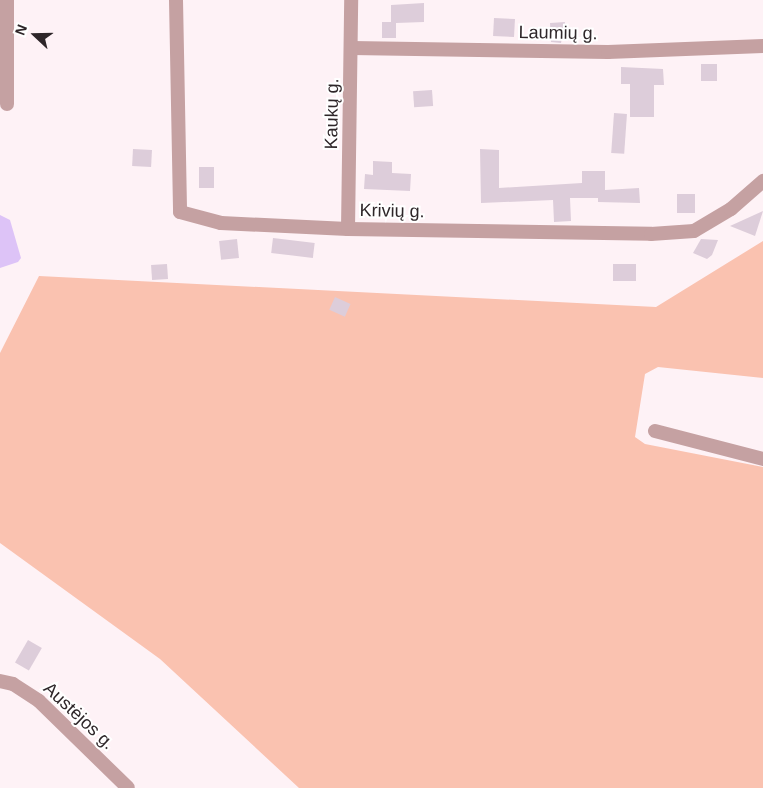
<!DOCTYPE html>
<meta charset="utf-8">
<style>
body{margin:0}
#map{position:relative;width:763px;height:788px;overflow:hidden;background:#fef2f6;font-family:Helvetica,sans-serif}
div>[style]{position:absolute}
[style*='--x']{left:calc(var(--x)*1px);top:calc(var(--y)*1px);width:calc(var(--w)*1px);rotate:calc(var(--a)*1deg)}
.green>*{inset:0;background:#fac2b0}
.water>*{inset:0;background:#ddc3f7}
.building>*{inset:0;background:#ddcdda;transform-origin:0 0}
.minor>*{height:14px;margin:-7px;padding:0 7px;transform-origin:7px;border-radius:7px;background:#c5a1a2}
span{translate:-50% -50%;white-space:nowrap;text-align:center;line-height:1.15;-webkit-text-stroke:4px #fff;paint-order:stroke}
.street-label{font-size:18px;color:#2e2629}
.north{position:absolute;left:10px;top:10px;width:50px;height:50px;-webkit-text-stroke:4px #fff;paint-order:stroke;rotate:291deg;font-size:14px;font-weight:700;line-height:20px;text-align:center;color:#2e2629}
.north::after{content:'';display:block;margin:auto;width:18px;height:22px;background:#2e2629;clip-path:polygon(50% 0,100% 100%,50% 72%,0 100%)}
</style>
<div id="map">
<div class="green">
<i style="clip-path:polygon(763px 241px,763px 378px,658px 367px,645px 374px,635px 437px,645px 444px,763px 467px,763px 788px,299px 788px,160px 659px,0 543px,0 353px,39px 276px,656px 307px)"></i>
</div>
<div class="water">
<i style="clip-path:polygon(0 215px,10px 220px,21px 258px,18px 262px,0 268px)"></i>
</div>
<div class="building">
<i style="clip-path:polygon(424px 3px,424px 22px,396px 23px,396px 38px,382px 38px,382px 22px,391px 22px,391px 5px)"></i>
<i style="left:494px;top:18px;width:21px;height:18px;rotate:3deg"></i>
<i style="clip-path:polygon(565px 22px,561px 43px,551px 42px,550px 23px)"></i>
<i style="left:701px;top:64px;width:16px;height:17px"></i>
<i style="clip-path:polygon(621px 67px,663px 69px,664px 85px,654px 85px,654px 117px,630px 117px,630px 84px,621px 84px)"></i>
<i style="left:432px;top:90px;width:16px;height:19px;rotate:86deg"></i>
<i style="left:614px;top:113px;width:13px;height:40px;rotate:4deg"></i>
<i style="left:133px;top:149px;width:19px;height:17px;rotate:3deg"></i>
<i style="clip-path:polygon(480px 149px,499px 150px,499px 188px,582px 183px,582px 171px,605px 171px,605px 190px,639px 188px,640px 203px,598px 202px,598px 198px,570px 198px,571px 221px,554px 222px,553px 200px,481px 203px)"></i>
<i style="clip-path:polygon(373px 161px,392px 162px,392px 173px,411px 174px,410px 191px,364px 189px,365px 174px,373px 175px)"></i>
<i style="left:199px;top:167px;width:15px;height:21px"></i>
<i style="left:677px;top:194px;width:18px;height:19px"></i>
<i style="clip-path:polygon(763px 211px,755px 236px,730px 226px)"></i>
<i style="left:273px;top:238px;width:42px;height:15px;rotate:7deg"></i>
<i style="left:237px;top:239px;width:19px;height:18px;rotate:84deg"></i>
<i style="clip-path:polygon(701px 239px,718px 240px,712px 255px,707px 259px,693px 253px)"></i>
<i style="left:167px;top:264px;width:15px;height:16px;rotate:86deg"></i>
<i style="left:613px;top:264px;width:23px;height:17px"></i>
<i style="left:335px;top:297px;width:17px;height:14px;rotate:24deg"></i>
<i style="left:28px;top:640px;width:16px;height:26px;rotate:30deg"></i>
</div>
<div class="minor">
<i style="--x:176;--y:0;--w:212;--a:88.9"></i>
<i style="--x:180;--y:212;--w:42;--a:15"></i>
<i style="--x:221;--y:223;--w:127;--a:2.7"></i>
<i style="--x:348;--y:229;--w:303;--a:0.9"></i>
<i style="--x:651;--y:234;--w:43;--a:-4"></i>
<i style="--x:694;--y:231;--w:43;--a:-30.7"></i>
<i style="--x:731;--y:209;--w:43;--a:-41.2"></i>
<i style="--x:352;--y:48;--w:256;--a:0.9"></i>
<i style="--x:608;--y:52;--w:155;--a:-2.2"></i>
<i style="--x:7;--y:104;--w:104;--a:-90"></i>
<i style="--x:348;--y:229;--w:229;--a:-89.2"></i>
<i style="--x:655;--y:431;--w:112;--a:14.5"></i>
<i style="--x:0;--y:681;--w:13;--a:13"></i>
<i style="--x:13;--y:684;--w:31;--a:33"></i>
<i style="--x:39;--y:701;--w:124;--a:44.3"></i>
</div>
<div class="street-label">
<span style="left:558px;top:33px;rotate:1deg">Laumių g.</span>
<span style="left:332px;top:114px;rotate:-89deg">Kaukų g.</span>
<span style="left:392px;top:211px;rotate:1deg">Krivių g.</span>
<span style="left:79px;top:716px;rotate:43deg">Austėjos g.</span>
</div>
<div class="north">N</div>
</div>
